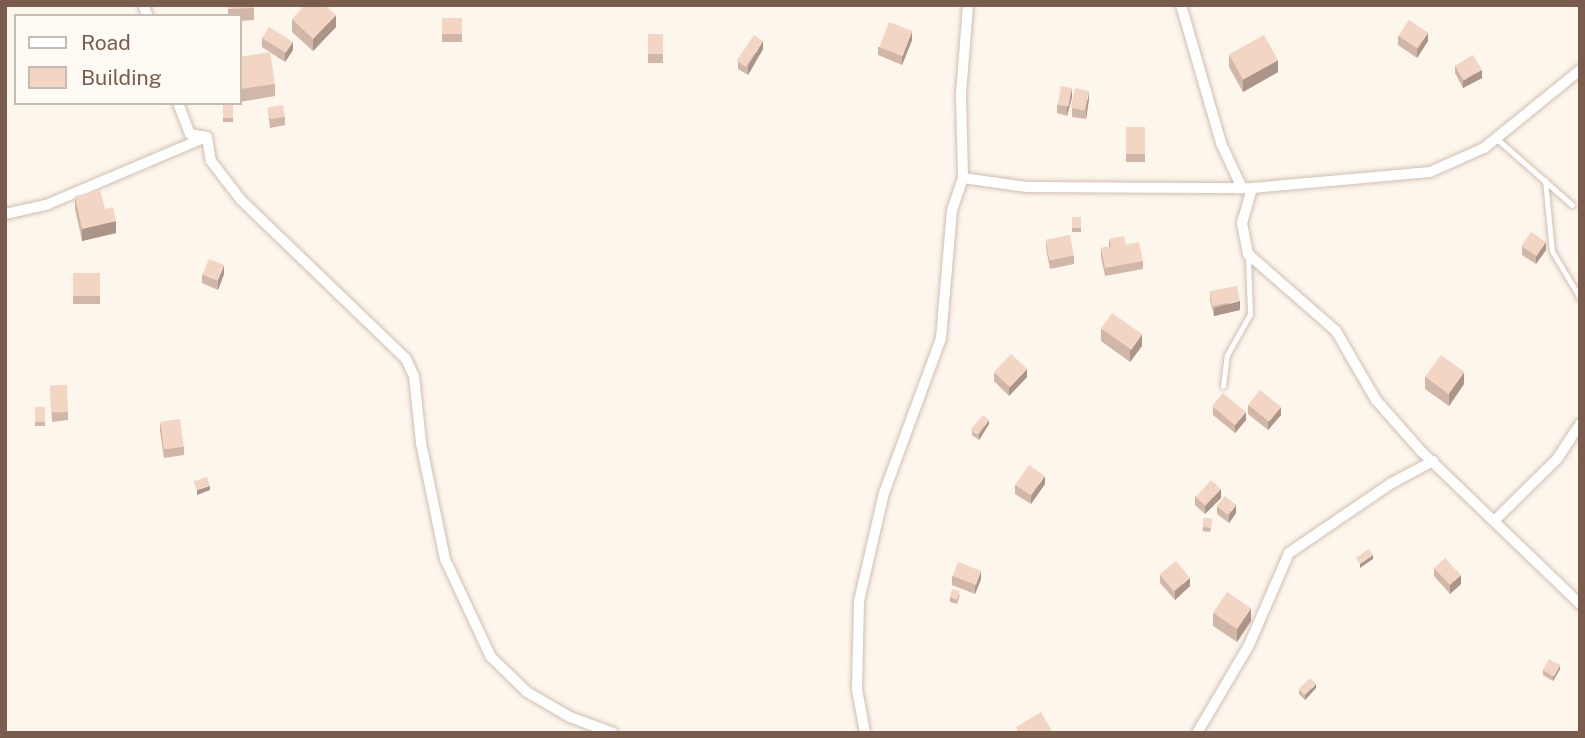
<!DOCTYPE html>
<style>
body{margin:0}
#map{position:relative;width:1585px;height:738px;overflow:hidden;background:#fdf6ec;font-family:"Public Sans",sans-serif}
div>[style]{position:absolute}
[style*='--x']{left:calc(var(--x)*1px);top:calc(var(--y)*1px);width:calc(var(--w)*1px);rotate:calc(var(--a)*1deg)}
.roads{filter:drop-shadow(0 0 2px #d1beb0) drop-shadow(0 0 2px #d1beb0)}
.lane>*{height:5px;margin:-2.5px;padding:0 2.5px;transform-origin:2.5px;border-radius:2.5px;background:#fff}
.street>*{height:10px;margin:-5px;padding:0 5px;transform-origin:5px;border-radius:5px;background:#fff}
.wall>*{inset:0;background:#d1b7a8;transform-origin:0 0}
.shaded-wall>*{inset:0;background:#aa9588}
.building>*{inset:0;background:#f3d5c3;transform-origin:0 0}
span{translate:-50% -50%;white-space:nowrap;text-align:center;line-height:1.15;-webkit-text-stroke:7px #fffaf3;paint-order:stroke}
.frame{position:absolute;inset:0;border:7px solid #7a5c4d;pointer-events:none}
.legend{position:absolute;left:14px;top:14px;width:228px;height:91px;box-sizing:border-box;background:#fffaf3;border:2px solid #cabbb1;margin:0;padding:9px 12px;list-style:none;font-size:21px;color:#7a5c4d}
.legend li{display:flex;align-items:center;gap:14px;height:35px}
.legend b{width:35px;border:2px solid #cabbb1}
</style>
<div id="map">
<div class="roads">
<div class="lane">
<i style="--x:1497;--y:139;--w:100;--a:41.3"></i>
<i style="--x:1545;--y:180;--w:71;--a:84.4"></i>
<i style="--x:1552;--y:251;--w:55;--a:59.2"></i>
<i style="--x:1223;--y:386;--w:31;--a:-83"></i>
<i style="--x:1227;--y:355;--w:47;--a:-60.7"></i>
<i style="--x:1250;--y:314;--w:57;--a:-92"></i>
</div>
<div class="street">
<i style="--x:143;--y:5;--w:12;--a:66"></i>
<i style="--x:1181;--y:5;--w:144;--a:73.8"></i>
<i style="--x:1221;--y:143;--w:50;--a:65"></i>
<i style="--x:178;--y:103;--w:33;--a:69"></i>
<i style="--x:190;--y:134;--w:17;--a:10"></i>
<i style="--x:207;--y:137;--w:24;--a:81"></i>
<i style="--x:211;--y:161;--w:49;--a:52.4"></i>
<i style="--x:241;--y:200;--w:229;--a:43.9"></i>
<i style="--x:406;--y:359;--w:19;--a:65"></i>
<i style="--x:414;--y:376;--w:67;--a:84"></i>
<i style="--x:421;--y:443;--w:118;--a:78.3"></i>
<i style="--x:445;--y:559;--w:108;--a:64.9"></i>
<i style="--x:491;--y:657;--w:50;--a:44.2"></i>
<i style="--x:527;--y:692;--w:50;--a:30.2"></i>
<i style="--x:570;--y:717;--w:46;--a:20.4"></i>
<i style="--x:963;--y:178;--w:64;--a:8.1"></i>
<i style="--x:1026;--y:187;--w:226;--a:0.3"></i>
<i style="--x:1252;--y:188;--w:179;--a:-5.1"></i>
<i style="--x:1430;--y:172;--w:59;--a:-24"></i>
<i style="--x:1484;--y:148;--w:124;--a:-39.1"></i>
<i style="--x:1252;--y:188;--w:36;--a:106"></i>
<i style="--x:1242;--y:223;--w:32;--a:79"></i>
<i style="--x:1248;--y:254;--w:117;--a:41.2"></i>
<i style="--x:1336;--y:331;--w:80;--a:59.9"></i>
<i style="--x:1376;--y:400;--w:68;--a:48.6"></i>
<i style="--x:1421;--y:451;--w:221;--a:43.9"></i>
<i style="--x:5;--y:214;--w:42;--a:-12.4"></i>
<i style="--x:46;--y:205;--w:174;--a:-23"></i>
<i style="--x:1495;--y:520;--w:87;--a:-44.5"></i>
<i style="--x:1557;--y:459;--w:42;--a:-56.7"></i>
<i style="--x:865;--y:733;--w:45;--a:-100.3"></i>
<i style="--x:857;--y:689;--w:88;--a:-88.7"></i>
<i style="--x:859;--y:601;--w:111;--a:-77"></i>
<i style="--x:884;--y:493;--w:165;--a:-69.8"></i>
<i style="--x:941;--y:338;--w:128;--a:-85.1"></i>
<i style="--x:952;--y:210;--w:34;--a:-71"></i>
<i style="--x:963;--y:178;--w:84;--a:-91.4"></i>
<i style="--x:961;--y:94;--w:89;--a:-85.5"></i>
<i style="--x:1197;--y:733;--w:102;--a:-59.4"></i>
<i style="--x:1249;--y:645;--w:100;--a:-66.5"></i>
<i style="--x:1289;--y:553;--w:122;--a:-34.3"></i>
<i style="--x:1390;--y:484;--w:49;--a:-28.1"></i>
</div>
</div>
<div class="wall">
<i style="clip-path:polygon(228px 5px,254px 8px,254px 20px,240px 21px,240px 16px,228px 16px)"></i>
<i style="left:442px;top:18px;width:20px;height:24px"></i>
<i style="clip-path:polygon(292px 19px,336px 27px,313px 51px,292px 32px)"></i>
<i style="left:648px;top:34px;width:15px;height:29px"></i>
<i style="clip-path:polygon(1398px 36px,1428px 41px,1417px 58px,1398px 45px)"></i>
<i style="clip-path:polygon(262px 38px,293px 50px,285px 62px,262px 47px)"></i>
<i style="clip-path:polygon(912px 40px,902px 65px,878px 55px,878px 47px)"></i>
<i style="clip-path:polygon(763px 49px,748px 75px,738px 69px,738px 61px)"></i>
<i style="clip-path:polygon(1229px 55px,1278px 72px,1243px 92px,1229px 67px)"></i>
<i style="clip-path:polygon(240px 57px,275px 84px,275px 96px,240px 102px)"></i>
<i style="clip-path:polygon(1455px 65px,1482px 78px,1463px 88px,1455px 73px)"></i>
<i style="clip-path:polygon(1072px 97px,1067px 116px,1057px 113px,1057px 105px)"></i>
<i style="clip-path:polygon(1089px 99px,1086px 119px,1072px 117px,1072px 108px)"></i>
<i style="left:223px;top:103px;width:10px;height:19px"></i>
<i style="clip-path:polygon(268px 108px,285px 117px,285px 125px,270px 128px)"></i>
<i style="left:1126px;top:127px;width:19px;height:35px"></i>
<i style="clip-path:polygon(75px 196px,105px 209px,116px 233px,82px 241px,75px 209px)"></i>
<i style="left:1072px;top:217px;width:9px;height:15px"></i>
<i style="clip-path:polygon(1109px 239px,1126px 245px,1143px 261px,1143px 269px,1105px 276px,1101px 257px,1101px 248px,1109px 247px)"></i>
<i style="clip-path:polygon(1046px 240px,1074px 256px,1074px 264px,1050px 269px,1046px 248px)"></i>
<i style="clip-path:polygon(1522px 246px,1546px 250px,1536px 264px,1522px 255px)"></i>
<i style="left:100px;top:273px;width:31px;height:27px;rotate:90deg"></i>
<i style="clip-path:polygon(224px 274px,218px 290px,202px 283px,202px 275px)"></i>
<i style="clip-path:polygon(1210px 292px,1240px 310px,1214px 316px,1210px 300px)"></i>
<i style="clip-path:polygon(1101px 329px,1142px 346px,1130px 362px,1101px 341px)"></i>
<i style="clip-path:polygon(994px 373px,1027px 377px,1009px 396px,994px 381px)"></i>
<i style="clip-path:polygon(1425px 377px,1464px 384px,1449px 406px,1425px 389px)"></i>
<i style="clip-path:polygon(50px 386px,68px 412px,68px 420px,52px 422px)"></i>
<i style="clip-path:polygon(1248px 405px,1281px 415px,1268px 430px,1248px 414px)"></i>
<i style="left:35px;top:407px;width:10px;height:19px"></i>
<i style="clip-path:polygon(1213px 407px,1246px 420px,1235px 433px,1213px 415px)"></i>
<i style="clip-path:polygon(160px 423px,184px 447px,184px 455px,164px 458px,160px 431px)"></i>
<i style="clip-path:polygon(989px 424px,979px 440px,972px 435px,972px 431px)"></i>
<i style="clip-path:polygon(1045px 484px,1031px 504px,1015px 494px,1015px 485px)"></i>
<i style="clip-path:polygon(1195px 496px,1221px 498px,1205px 514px,1195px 505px)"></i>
<i style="clip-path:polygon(1217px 506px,1236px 513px,1229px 523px,1217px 514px)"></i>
<i style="left:1204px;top:518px;width:8px;height:13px;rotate:7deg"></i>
<i style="clip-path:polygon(1434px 568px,1461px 584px,1450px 594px,1434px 576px)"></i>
<i style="clip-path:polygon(1160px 575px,1190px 586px,1175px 600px,1160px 583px)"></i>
<i style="clip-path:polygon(952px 576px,981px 579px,975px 594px,952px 585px)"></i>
<i style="clip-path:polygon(960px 595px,957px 604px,950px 602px,950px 597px)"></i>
<i style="clip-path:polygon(1213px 613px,1251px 621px,1237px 642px,1213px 626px)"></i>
<i style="clip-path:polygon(1560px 669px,1553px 681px,1543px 675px,1543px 670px)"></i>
<i style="clip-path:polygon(1316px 688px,1305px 700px,1299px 694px,1299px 690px)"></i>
</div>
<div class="shaded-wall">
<i style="clip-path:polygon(336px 15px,336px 27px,313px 51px,313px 39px)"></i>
<i style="clip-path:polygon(912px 31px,912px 40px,902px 65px,902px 56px)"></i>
<i style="clip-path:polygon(1428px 33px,1428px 41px,1417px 58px,1417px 49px)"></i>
<i style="clip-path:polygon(763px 41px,763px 49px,748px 75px,748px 66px)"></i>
<i style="clip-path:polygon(293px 42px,293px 50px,285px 62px,285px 53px)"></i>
<i style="clip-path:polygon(1278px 60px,1278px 72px,1243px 92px,1243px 79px)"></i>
<i style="clip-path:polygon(1482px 70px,1482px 78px,1463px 88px,1463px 80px)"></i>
<i style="clip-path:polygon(1072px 88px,1072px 97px,1067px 116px,1067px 107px)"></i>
<i style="clip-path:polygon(1089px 91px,1089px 99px,1086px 119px,1086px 111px)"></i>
<i style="clip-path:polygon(116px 221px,116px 233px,82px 241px,82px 229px)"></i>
<i style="clip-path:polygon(1546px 242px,1546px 250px,1536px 264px,1536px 256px)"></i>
<i style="clip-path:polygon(224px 265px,224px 274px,218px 290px,218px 281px)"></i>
<i style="clip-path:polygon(1240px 301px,1240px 310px,1214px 316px,1214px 308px)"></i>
<i style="clip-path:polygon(1142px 334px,1142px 346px,1130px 362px,1130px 350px)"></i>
<i style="clip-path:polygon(1027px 369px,1027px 377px,1009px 396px,1009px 388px)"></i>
<i style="clip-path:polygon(1464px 372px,1464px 384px,1449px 406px,1449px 394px)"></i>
<i style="clip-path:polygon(1281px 407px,1281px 415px,1268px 430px,1268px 422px)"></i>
<i style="clip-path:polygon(1246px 412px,1246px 420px,1235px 433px,1235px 425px)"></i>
<i style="clip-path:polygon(989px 420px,989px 424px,979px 440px,979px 435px)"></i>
<i style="clip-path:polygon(1045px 476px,1045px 484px,1031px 504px,1031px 496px)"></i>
<i style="clip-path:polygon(210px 486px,210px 490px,197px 495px,197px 490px)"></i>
<i style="clip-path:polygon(1221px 489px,1221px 498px,1205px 514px,1205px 506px)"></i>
<i style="clip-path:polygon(1236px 505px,1236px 513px,1229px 523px,1229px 515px)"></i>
<i style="clip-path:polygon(1373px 555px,1373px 559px,1360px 568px,1360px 564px)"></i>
<i style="clip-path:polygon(981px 571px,981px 579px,975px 594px,975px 586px)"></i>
<i style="clip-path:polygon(1461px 575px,1461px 584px,1450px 594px,1450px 585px)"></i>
<i style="clip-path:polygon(1190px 578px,1190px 586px,1175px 600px,1175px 591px)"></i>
<i style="clip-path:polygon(1251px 608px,1251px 621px,1237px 642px,1237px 630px)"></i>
<i style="clip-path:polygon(1560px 665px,1560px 669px,1553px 681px,1553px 676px)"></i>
<i style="clip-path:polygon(1316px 684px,1316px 688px,1305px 700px,1305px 696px)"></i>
</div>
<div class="building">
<i style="clip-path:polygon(228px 5px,254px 5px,254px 8px,228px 9px)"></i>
<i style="clip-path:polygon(305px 5px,325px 5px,336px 15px,313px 39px,292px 19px)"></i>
<i style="left:442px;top:18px;width:20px;height:16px"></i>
<i style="left:1409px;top:20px;width:23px;height:19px;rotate:34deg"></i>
<i style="left:889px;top:22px;width:25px;height:27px;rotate:21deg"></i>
<i style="left:269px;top:27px;width:28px;height:13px;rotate:32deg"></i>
<i style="left:648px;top:34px;width:15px;height:20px"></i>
<i style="left:754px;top:35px;width:11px;height:31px;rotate:34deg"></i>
<i style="left:1264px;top:35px;width:29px;height:40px;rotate:61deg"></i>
<i style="clip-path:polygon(270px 52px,275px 84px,240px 89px,240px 57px)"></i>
<i style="left:1473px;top:55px;width:17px;height:21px;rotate:59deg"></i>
<i style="left:1061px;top:86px;width:11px;height:19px;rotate:10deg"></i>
<i style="left:1075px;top:88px;width:14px;height:20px;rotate:12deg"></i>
<i style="left:223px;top:103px;width:10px;height:15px"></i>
<i style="left:283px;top:105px;width:12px;height:15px;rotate:81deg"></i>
<i style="left:1126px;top:127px;width:19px;height:27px"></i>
<i style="clip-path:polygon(100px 190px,105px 209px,113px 207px,116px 221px,82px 229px,75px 196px)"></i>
<i style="left:1072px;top:217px;width:9px;height:11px"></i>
<i style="left:1531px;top:232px;width:18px;height:17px;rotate:34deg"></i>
<i style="left:1070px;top:235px;width:21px;height:25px;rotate:79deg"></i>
<i style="clip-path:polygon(1124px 236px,1126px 245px,1139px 242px,1143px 261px,1105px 268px,1101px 248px,1111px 247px,1109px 239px)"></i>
<i style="left:209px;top:259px;width:16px;height:17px;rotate:22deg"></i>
<i style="left:100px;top:273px;width:23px;height:27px;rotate:90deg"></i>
<i style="left:1237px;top:286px;width:15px;height:28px;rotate:79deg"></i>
<i style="left:1112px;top:313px;width:37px;height:19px;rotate:35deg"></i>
<i style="left:1011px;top:354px;width:22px;height:25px;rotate:43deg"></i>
<i style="left:1441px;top:355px;width:29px;height:27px;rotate:36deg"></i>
<i style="left:67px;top:385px;width:27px;height:17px;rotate:88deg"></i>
<i style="left:1260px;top:390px;width:27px;height:19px;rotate:39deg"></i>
<i style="left:1223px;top:393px;width:30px;height:17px;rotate:40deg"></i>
<i style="left:35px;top:407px;width:10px;height:15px"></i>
<i style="left:983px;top:415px;width:8px;height:19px;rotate:40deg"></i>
<i style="left:180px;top:419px;width:28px;height:20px;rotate:82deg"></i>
<i style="left:1029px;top:465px;width:19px;height:24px;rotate:35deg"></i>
<i style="left:207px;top:477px;width:9px;height:14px;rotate:72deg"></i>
<i style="left:1211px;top:480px;width:13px;height:23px;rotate:42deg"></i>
<i style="left:1225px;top:496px;width:14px;height:13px;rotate:39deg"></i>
<i style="left:1204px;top:518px;width:8px;height:9px;rotate:7deg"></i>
<i style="left:1369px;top:549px;width:7px;height:16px;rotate:56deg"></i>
<i style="left:1445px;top:558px;width:23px;height:15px;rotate:47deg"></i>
<i style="left:1176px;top:561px;width:22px;height:21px;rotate:51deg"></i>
<i style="left:958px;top:562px;width:25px;height:15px;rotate:21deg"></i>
<i style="clip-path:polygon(952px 589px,960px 591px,957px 600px,950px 597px)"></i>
<i style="left:1227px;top:592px;width:29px;height:25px;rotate:34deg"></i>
<i style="left:1549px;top:659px;width:13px;height:13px;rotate:29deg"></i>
<i style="left:1310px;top:678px;width:8px;height:16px;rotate:45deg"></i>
<i style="clip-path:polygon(1041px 712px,1053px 733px,1019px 733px,1016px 727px)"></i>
</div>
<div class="frame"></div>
<ul class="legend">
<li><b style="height:9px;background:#fff"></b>Road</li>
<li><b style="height:19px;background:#f3d5c3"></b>Building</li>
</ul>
</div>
